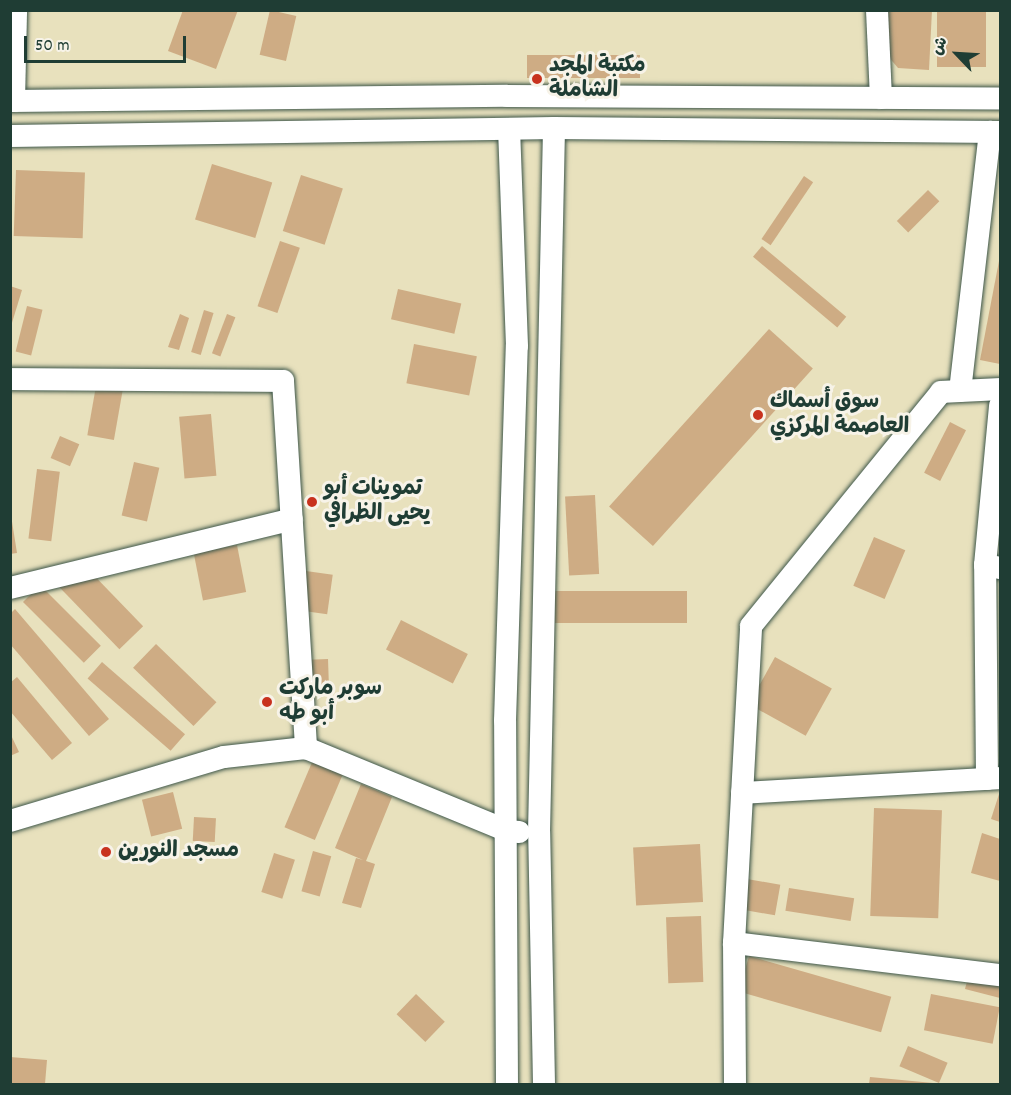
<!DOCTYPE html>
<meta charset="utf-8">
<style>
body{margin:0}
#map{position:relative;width:1011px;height:1095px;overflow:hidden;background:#e8e1bd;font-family:Dekko,"Playpen Sans Arabic",sans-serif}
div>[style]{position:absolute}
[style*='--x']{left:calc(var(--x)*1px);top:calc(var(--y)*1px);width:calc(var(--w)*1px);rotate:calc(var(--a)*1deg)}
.building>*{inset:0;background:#ceac84;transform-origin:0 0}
.roads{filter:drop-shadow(0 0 2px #3d5649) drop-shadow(0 0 2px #3d5649)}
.minor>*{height:22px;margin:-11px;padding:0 11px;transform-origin:11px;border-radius:11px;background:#fff}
.dots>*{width:16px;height:16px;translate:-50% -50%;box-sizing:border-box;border:3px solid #f7f3e8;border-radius:50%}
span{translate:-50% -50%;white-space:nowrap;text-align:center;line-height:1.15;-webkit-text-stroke:6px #f7f3e8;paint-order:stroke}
.poi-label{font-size:22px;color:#1f3d34;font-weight:700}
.left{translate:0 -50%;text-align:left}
.frame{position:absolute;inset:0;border:12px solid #1f3d34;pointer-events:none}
.north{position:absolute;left:927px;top:24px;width:60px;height:60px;-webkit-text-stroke:4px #f7f3e8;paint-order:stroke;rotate:295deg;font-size:16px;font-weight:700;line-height:24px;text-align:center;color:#1f3d34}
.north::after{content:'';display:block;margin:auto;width:21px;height:27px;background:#1f3d34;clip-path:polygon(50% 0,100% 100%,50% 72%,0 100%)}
.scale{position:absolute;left:24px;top:36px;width:162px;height:27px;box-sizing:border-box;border:3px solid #1f3d34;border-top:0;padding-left:8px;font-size:18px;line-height:21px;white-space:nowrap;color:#1f3d34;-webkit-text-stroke:4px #f7f3e8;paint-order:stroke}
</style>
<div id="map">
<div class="building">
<i style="clip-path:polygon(183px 10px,238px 10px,216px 69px,168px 51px)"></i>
<i style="left:270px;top:10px;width:27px;height:46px;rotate:13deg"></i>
<i style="clip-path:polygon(880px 10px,932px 10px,929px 70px,898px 68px,882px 49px)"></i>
<i style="left:937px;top:10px;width:49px;height:57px"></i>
<i style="left:640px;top:55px;width:23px;height:113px;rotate:90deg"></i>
<i style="left:212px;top:164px;width:63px;height:58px;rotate:17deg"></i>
<i style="left:16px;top:170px;width:69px;height:66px;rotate:2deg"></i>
<i style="left:301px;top:175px;width:44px;height:59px;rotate:18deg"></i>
<i style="left:804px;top:176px;width:11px;height:76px;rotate:34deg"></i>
<i style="left:928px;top:190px;width:16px;height:44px;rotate:45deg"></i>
<i style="left:280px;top:241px;width:21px;height:69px;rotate:19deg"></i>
<i style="left:762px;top:246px;width:110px;height:14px;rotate:40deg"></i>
<i style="clip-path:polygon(999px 261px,1000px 261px,1000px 364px,980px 360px)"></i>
<i style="clip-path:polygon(10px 286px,22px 290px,11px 326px,10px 326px)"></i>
<i style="left:398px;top:289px;width:65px;height:31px;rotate:13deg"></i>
<i style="left:27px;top:306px;width:16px;height:47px;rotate:14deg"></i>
<i style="left:204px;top:310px;width:10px;height:44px;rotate:17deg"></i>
<i style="clip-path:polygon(180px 314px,189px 318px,179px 350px,168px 347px)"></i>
<i style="left:227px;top:314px;width:9px;height:42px;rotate:21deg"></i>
<i style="left:769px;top:329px;width:59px;height:239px;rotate:42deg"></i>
<i style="left:414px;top:344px;width:64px;height:40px;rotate:11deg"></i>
<i style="left:96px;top:386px;width:27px;height:50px;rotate:10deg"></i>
<i style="left:211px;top:414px;width:62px;height:32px;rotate:85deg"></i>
<i style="left:950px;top:422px;width:18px;height:57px;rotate:27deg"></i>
<i style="left:60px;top:436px;width:21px;height:24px;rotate:23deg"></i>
<i style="left:134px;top:462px;width:26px;height:55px;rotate:13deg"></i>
<i style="left:37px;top:469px;width:23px;height:70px;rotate:7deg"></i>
<i style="left:595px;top:495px;width:79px;height:30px;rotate:87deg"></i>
<i style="clip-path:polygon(10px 509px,17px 553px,10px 554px)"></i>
<i style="left:874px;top:537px;width:34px;height:53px;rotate:23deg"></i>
<i style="left:237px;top:545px;width:48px;height:44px;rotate:79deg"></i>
<i style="left:82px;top:563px;width:88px;height:33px;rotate:46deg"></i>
<i style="left:306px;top:571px;width:27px;height:40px;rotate:8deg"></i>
<i style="left:40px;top:585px;width:86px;height:24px;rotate:45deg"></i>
<i style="left:555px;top:591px;width:132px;height:32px"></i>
<i style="clip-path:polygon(15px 609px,109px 719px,89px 736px,10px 644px,10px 614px)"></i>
<i style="left:401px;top:620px;width:75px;height:33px;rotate:27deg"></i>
<i style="left:156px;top:644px;width:84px;height:33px;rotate:44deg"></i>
<i style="left:775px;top:657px;width:65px;height:54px;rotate:29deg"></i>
<i style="left:328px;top:659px;width:34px;height:26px;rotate:88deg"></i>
<i style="left:102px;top:662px;width:110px;height:22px;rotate:41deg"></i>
<i style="clip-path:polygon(17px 677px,72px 743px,52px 760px,10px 711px,10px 683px)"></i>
<i style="clip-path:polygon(10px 733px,19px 752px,10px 756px)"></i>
<i style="left:313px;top:760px;width:33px;height:73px;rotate:23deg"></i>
<i style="clip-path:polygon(361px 784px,392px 797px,366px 861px,375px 864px,361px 908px,342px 903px,356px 858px,363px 860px,335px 848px)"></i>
<i style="clip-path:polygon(1000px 791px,1000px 822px,991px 819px)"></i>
<i style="left:173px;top:792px;width:38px;height:32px;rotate:76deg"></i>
<i style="left:874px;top:808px;width:68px;height:108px;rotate:2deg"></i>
<i style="left:194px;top:817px;width:22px;height:24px;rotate:3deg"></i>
<i style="clip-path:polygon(982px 833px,1000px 839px,1000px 881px,971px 873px)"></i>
<i style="left:700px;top:844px;width:58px;height:67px;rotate:87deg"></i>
<i style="left:313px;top:851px;width:19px;height:42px;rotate:16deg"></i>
<i style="left:274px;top:853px;width:22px;height:41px;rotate:18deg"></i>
<i style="left:736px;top:877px;width:45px;height:31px;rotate:10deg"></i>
<i style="left:789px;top:888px;width:66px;height:23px;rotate:9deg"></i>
<i style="left:701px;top:916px;width:66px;height:35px;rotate:88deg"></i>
<i style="left:749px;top:956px;width:148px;height:37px;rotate:16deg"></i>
<i style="clip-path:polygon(970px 970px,1000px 978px,1000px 998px,965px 989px)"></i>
<i style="left:416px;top:994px;width:40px;height:28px;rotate:44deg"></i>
<i style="left:931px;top:994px;width:70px;height:37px;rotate:11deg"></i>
<i style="left:908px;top:1046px;width:43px;height:22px;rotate:23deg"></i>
<i style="clip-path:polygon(10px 1057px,47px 1060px,45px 1084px,10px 1084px)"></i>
<i style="clip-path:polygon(870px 1077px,933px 1083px,933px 1084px,869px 1084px)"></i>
</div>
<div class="roads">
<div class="minor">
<i style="--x:877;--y:10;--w:88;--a:87.4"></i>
<i style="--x:10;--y:101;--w:497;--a:-0.6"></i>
<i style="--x:507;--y:96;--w:493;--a:0.3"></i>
<i style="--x:14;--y:101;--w:91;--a:-88.7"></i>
<i style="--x:10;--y:136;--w:544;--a:-0.84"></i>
<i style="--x:554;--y:128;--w:446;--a:0.5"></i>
<i style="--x:10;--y:379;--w:273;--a:0.4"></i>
<i style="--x:283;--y:381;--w:368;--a:86.4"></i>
<i style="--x:960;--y:391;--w:261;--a:-83.4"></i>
<i style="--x:985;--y:565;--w:160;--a:-84.6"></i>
<i style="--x:10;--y:588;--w:290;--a:-13.7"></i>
<i style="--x:987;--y:779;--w:214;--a:-90.5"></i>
<i style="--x:985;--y:565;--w:15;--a:11"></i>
<i style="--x:742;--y:793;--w:258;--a:-3.3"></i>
<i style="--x:10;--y:821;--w:223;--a:-16.7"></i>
<i style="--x:224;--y:757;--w:82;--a:-6.3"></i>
<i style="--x:306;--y:748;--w:217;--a:22.4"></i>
<i style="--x:507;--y:831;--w:12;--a:5"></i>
<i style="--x:734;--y:943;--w:317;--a:-86.9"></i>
<i style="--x:751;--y:626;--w:301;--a:-50.9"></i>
<i style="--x:941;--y:392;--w:59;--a:-2.9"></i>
<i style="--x:507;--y:1084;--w:363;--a:-90.3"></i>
<i style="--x:505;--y:721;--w:375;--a:-88.2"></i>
<i style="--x:517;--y:346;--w:217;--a:-92.1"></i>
<i style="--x:544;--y:1084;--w:251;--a:-91.1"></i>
<i style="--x:539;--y:833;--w:705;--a:-88.78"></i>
<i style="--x:735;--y:1084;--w:141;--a:-90.4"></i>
<i style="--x:734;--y:943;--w:268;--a:6.9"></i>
</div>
</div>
<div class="dots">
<i style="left:537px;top:79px;background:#c8321e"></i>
<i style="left:758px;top:415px;background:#c8321e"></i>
<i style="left:312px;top:502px;background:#c8321e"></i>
<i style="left:267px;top:702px;background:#c8321e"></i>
<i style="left:106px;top:852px;background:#c8321e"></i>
</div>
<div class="poi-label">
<span class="left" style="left:549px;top:79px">مكتبة المجد<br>الشاملة</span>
<span class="left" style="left:770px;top:415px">سوق أسماك<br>العاصمة المركزي</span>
<span class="left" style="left:324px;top:502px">تموينات أبو<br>يحيى الظرافي</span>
<span class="left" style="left:279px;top:702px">سوبر ماركت<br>أبو طه</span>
<span class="left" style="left:118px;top:852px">مسجد النورين</span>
</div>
<div class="frame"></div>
<div class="north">ش</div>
<div class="scale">50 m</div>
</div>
